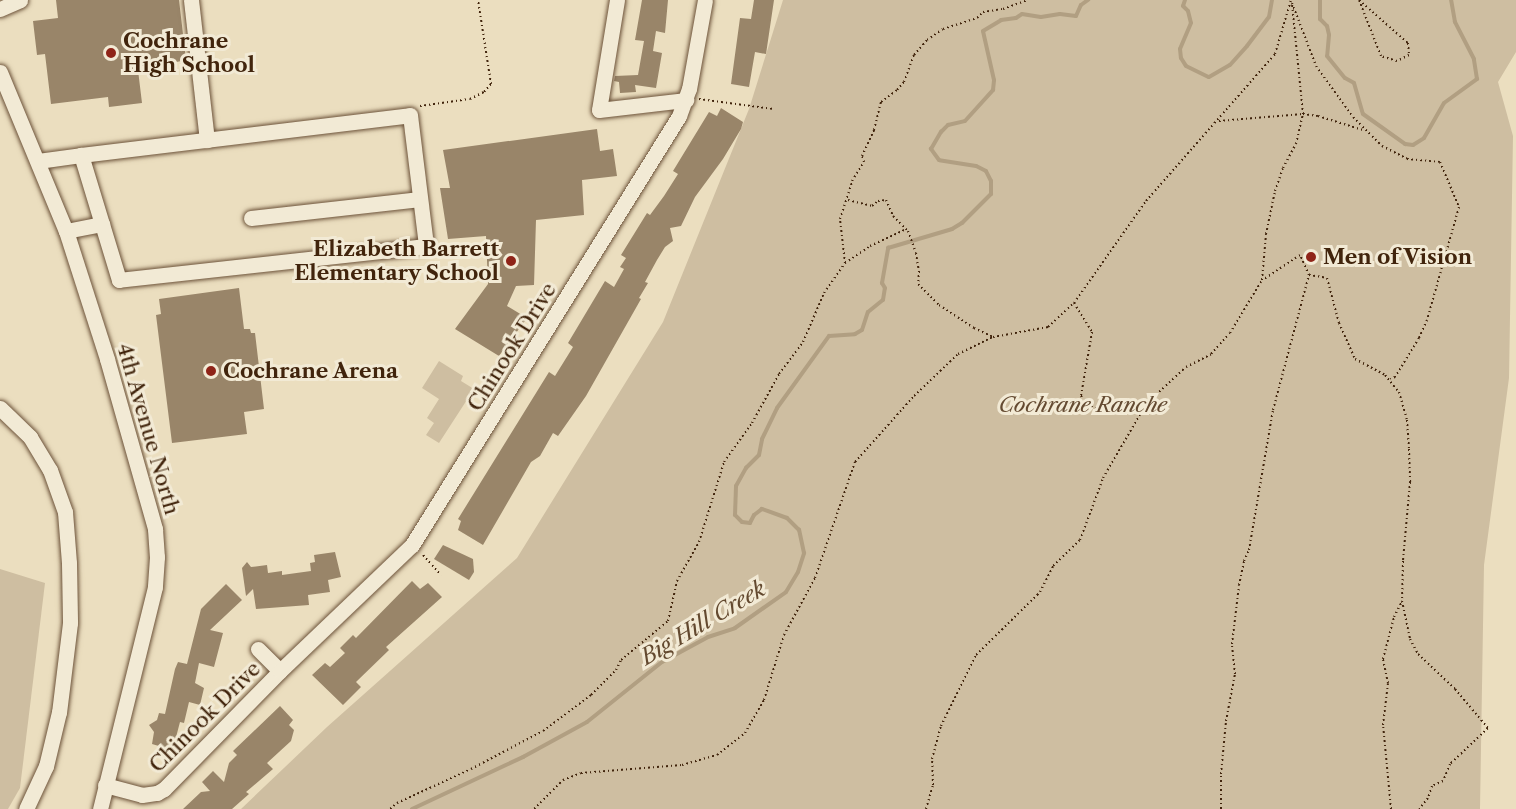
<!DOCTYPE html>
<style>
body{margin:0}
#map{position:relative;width:1516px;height:809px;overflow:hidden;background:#ebdebf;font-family:"Libre Caslon Text",serif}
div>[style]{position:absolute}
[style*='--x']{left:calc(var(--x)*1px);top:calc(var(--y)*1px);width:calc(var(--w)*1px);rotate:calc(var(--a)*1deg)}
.green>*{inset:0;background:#cebea1}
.stream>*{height:4px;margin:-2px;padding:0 2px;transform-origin:2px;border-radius:2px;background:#b19f82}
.building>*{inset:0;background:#998569}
.path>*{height:2px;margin-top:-1px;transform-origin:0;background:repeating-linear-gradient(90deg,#41240c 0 1.5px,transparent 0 4.5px)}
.roads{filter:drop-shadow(0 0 2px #6c5239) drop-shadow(0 0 2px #6c5239)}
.minor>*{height:15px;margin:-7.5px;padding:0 7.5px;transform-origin:7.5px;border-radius:7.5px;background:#f2ead5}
.dots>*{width:16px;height:16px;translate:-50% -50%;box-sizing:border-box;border:3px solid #f2ead5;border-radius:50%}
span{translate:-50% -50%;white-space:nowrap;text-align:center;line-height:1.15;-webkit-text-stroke:6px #f2ead5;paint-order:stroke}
.poi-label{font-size:21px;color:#41240c;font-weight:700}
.left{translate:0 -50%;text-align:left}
.right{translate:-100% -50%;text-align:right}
.street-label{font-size:21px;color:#41240c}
.park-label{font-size:21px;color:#644a31;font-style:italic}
.water-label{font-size:22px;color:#63492f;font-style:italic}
</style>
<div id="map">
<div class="green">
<i style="clip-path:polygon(783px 0,1516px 0,1516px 52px,1498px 82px,1513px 136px,1509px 378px,1484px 565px,1480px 809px,241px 809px,327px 727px,517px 558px,663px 322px,749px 109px)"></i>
<i style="clip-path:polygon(439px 361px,463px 376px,461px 381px,474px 389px,439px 443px,426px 435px,434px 423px,427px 418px,439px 399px,422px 388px)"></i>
<i style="clip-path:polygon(0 569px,45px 583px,20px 788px,8px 809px,0 809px)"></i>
</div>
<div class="stream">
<i style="--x:1185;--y:0;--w:6;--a:108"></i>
<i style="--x:1183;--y:6;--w:7;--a:45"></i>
<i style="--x:1188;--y:11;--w:12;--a:76"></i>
<i style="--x:1191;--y:23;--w:28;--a:113"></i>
<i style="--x:1180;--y:49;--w:9;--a:84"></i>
<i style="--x:1181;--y:58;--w:9;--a:58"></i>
<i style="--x:1186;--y:66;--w:25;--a:26"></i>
<i style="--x:1209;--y:77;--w:24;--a:-30"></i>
<i style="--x:1230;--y:65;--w:25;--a:-48"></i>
<i style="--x:1247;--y:46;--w:36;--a:-53"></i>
<i style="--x:1269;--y:17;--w:17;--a:-80"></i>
<i style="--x:1320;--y:0;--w:19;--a:90"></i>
<i style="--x:1320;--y:19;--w:10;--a:45"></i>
<i style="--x:1327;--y:26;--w:9;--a:77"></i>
<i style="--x:1329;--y:35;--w:21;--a:95"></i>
<i style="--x:1327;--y:56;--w:28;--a:51"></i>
<i style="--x:1345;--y:78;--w:10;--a:29"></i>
<i style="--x:1354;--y:83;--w:32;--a:74"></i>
<i style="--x:1363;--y:114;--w:52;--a:35.5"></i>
<i style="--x:1405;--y:144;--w:8;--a:7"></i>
<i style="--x:1413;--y:145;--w:13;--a:-32"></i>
<i style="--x:1424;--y:138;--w:40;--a:-60.3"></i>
<i style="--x:1444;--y:103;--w:41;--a:-36"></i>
<i style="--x:1477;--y:79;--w:20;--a:-99"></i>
<i style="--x:1474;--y:59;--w:42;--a:-117.2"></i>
<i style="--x:1455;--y:22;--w:22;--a:-100"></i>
<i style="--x:412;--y:809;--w:123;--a:-25.1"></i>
<i style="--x:523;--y:757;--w:73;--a:-28.7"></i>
<i style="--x:587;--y:722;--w:96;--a:-38.7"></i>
<i style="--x:662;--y:662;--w:52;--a:-28.5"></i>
<i style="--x:708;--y:637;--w:28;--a:-18"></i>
<i style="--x:735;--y:628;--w:62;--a:-35.2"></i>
<i style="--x:786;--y:592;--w:23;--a:-59"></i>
<i style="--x:798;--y:572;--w:20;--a:-72"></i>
<i style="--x:804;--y:553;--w:24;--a:-102"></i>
<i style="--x:799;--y:530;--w:17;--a:-135"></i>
<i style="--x:787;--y:518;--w:27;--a:-160"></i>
<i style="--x:762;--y:509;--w:10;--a:143"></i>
<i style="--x:754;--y:515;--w:9;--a:117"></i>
<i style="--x:750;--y:523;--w:8;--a:-173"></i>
<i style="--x:742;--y:522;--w:10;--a:-135"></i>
<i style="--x:735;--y:515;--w:29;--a:-88"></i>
<i style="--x:736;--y:486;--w:21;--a:-61"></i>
<i style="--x:746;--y:468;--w:18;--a:-45"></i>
<i style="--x:759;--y:455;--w:16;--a:-79"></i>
<i style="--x:762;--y:439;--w:34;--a:-64"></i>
<i style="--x:777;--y:408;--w:89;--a:-54.2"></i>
<i style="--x:829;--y:336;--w:26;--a:-4"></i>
<i style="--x:855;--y:334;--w:8;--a:-30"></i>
<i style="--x:862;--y:330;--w:19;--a:-72"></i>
<i style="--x:868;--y:312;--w:19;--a:-39"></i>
<i style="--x:883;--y:300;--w:12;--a:-81"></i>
<i style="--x:885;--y:288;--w:6;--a:-121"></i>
<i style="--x:882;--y:283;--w:36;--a:-80"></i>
<i style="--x:888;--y:248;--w:67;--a:-16.5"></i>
<i style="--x:952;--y:229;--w:12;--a:-31"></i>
<i style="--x:962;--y:223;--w:41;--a:-45"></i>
<i style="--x:991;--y:194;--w:13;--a:-90"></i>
<i style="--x:991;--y:181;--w:11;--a:-117"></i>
<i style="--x:986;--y:171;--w:11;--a:-153"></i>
<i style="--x:976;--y:166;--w:37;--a:-171"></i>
<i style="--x:939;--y:160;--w:14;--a:-126"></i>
<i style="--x:931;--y:149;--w:20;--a:-60"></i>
<i style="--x:941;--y:132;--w:10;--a:-45"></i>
<i style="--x:948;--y:125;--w:17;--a:-13"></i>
<i style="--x:965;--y:121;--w:42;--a:-47.9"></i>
<i style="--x:993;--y:90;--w:10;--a:-84"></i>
<i style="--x:994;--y:80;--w:50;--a:-102.7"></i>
<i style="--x:983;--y:31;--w:21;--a:-31"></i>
<i style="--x:1001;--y:20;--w:15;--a:-8"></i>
<i style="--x:1016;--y:18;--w:7;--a:-34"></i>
<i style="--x:1022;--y:14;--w:19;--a:9"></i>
<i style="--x:1041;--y:17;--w:19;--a:-9"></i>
<i style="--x:1060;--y:14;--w:16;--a:7"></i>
<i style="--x:1076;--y:16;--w:12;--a:-66"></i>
<i style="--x:1081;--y:5;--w:9;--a:-36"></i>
</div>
<div class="building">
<i style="clip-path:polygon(56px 0,179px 0,186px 60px,138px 70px,142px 103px,109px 107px,108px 97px,51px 104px,45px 54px,37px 55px,33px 21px,58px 18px)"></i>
<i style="clip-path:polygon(642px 0,668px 0,665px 33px,656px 31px,653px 51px,662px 53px,656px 88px,635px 85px,636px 92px,620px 93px,619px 82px,614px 81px,615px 76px,638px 75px,644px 41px,635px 40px)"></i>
<i style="clip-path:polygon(754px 0,774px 0,766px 54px,755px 52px,749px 87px,731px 84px,740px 18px,751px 19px)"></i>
<i style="clip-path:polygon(721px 108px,743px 122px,741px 129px,723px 159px,695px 197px,681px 226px,670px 228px,673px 241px,665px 247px,657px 260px,645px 282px,648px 283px,639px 298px,641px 299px,586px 396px,558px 436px,553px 433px,540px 456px,531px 462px,483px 545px,458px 530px,461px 521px,458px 519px,549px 372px,555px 376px,573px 347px,568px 343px,605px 281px,614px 287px,624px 269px,620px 267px,626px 258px,621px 255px,647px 213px,650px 215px,664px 196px,678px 174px,673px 171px,709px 112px,717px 116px)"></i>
<i style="clip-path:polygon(597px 129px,600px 151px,613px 149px,617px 176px,582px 180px,584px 215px,536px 220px,534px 285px,516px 286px,507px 306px,527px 318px,499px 356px,455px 329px,488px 284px,486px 236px,448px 239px,440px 188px,450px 188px,443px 150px)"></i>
<i style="clip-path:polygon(239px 288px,244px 329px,250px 329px,251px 333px,255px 333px,264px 409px,244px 412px,247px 434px,172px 443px,156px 315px,161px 314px,159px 299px)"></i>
<i style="clip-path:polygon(443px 545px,473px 559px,474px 572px,469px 580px,434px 559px)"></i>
<i style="clip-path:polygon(335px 552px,341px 577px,328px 580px,330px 592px,308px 595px,309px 605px,256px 609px,253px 589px,246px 596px,242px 568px,247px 562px,251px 567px,267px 565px,268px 573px,282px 571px,282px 575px,311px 571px,310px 563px,315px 562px,314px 555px)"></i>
<i style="clip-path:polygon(412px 581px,420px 589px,428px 583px,442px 597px,386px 647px,389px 650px,356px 682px,361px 687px,343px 705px,312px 675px,325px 663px,330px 667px,345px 653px,340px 648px,353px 635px,356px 638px)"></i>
<i style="clip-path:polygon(226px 584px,242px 600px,210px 630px,223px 633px,214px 667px,199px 663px,195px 683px,204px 688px,200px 705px,189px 702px,184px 723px,180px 722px,175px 741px,171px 741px,169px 749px,152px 744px,154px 732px,149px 725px,157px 720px,159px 713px,165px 714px,175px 669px,178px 662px,187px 664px,201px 609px)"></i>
<i style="clip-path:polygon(280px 706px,293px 720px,289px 725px,294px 730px,291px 741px,267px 763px,273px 769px,246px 792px,249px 794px,232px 809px,183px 809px,201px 792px,210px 791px,202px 782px,213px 771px,224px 782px,229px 763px,237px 755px,233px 751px)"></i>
</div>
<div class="path">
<i style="--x:1359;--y:0;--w:65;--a:41.3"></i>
<i style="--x:1408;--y:43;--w:12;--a:85"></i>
<i style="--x:1409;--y:55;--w:13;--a:153"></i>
<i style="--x:1397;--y:61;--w:17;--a:-163"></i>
<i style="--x:1381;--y:56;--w:60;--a:-111.4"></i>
<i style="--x:1292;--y:3;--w:67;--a:69.1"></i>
<i style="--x:1316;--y:66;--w:63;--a:54"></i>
<i style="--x:1353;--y:117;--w:41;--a:45"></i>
<i style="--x:1382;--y:146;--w:28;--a:27"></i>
<i style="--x:1407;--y:159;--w:33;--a:5"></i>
<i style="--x:1440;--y:162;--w:49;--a:67.1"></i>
<i style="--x:1459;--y:207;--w:117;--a:105.8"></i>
<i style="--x:1427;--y:320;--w:20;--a:114"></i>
<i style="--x:1419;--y:338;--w:46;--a:121.6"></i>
<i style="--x:1395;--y:377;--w:5;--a:158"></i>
<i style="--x:699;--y:99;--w:76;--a:7.6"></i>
<i style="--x:420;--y:106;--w:50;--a:-8"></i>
<i style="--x:470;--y:99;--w:16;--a:-27"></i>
<i style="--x:484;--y:92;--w:11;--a:-49"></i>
<i style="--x:491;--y:84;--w:85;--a:-98.8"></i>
<i style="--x:1219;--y:121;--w:84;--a:-4.8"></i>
<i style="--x:1303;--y:114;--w:15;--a:8"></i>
<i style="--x:1318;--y:116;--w:47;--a:17.3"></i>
<i style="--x:848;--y:200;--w:25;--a:14"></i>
<i style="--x:872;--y:206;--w:8;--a:-40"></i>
<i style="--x:878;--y:201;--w:8;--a:-7"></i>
<i style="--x:886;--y:200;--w:17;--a:66"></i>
<i style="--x:893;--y:216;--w:21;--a:45"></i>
<i style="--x:908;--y:231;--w:23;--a:70"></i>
<i style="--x:916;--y:253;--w:18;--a:81"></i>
<i style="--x:919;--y:271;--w:13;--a:94"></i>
<i style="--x:918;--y:284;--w:30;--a:45"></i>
<i style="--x:939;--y:305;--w:42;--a:33.3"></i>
<i style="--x:974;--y:328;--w:21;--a:25"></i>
<i style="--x:845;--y:263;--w:30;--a:-34"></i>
<i style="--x:870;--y:246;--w:38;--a:-25"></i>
<i style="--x:1309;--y:275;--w:18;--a:9"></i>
<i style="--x:1327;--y:278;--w:47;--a:75.1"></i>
<i style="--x:1339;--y:323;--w:39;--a:66"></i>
<i style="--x:1355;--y:359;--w:34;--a:28"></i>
<i style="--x:1385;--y:375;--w:22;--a:51"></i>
<i style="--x:1399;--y:392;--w:29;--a:74"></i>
<i style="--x:1407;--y:420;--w:29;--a:86"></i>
<i style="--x:1409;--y:449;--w:33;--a:88"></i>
<i style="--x:1410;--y:482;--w:79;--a:95.1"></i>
<i style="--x:1403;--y:561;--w:40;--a:91.4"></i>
<i style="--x:1402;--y:601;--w:39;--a:78"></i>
<i style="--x:1410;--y:639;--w:17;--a:62"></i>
<i style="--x:1418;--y:654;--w:51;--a:43.4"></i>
<i style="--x:1455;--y:689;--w:51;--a:49.8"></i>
<i style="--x:1488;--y:728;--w:52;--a:136.5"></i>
<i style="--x:1450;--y:764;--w:18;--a:112"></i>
<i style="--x:1443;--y:781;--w:12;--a:156"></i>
<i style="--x:1432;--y:786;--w:13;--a:108"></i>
<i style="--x:1428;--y:798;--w:14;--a:129"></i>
<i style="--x:1074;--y:303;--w:34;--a:58"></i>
<i style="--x:1092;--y:332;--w:65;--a:99.8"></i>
<i style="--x:1081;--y:396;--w:9;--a:58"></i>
<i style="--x:1086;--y:404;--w:6;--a:31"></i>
<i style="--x:1091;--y:407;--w:37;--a:6"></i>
<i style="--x:1128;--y:411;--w:10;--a:0"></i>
<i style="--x:1138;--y:411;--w:10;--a:-37"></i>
<i style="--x:423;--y:555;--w:27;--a:48"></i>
<i style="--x:390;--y:809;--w:9;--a:-41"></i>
<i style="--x:397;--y:803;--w:81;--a:-24.7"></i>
<i style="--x:471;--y:769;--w:81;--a:-27.8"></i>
<i style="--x:543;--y:731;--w:60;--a:-36.9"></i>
<i style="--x:591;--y:695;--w:35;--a:-45"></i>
<i style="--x:616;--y:670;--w:11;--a:-63"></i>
<i style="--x:621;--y:660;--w:61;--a:-39.7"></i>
<i style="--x:668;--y:621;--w:41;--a:-77.3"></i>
<i style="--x:677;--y:581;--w:45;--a:-60.6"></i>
<i style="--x:699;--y:542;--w:84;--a:-72.6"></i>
<i style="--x:724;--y:462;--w:48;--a:-54.3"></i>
<i style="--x:752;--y:423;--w:56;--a:-61.1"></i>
<i style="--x:779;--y:374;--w:40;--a:-53"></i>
<i style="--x:803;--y:342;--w:53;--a:-66.8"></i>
<i style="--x:824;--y:293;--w:37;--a:-55"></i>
<i style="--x:845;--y:263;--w:44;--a:-96.5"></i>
<i style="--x:840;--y:219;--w:40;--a:-72"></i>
<i style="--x:852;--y:181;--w:22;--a:-58"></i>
<i style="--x:864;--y:162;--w:6;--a:-108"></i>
<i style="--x:862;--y:156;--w:29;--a:-65"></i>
<i style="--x:874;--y:130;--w:29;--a:-76"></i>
<i style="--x:881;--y:102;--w:20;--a:-37"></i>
<i style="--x:897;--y:90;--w:11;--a:-49"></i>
<i style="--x:904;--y:82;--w:29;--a:-70"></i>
<i style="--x:914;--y:55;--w:20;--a:-49"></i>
<i style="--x:927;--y:40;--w:19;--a:-35"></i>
<i style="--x:943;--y:29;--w:36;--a:-18"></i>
<i style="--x:977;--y:18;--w:8;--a:-45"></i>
<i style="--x:983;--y:12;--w:20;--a:-9"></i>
<i style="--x:1003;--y:9;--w:27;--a:-20"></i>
<i style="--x:534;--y:809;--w:41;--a:-45"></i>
<i style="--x:563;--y:780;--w:19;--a:-21"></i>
<i style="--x:581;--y:773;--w:101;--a:-4.5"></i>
<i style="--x:682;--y:765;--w:36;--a:-16"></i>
<i style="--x:717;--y:755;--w:36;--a:-38"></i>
<i style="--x:745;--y:733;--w:38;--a:-60"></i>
<i style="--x:764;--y:700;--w:68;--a:-72.9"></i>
<i style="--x:784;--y:635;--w:65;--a:-61.5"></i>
<i style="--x:815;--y:578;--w:123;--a:-71"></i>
<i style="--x:855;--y:462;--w:89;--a:-48.2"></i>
<i style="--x:914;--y:396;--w:61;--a:-43.7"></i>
<i style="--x:958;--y:354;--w:39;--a:-26"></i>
<i style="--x:993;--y:337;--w:56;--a:-10.3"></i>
<i style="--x:1048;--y:327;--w:35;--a:-43"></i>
<i style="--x:1074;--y:303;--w:125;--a:-54.8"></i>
<i style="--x:1146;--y:201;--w:196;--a:-48.7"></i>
<i style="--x:1275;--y:54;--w:56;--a:-73.5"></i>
<i style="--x:926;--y:809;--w:25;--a:-74"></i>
<i style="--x:933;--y:785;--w:26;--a:-92"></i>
<i style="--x:932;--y:759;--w:34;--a:-75"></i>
<i style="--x:941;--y:726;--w:79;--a:-63.8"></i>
<i style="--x:976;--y:655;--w:90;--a:-44.5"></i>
<i style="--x:1040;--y:592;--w:29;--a:-63"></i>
<i style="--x:1053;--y:566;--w:37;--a:-44"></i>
<i style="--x:1080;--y:540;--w:66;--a:-69.6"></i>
<i style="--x:1103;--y:478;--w:86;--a:-59.8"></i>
<i style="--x:1146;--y:404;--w:54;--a:-42.8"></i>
<i style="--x:1186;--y:367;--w:28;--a:-27"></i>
<i style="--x:1211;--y:354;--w:28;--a:-48"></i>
<i style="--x:1230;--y:333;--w:62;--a:-58.9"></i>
<i style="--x:1262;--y:280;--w:46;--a:-85"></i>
<i style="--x:1266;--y:234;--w:44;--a:-78.2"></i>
<i style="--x:1275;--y:191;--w:24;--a:-71"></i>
<i style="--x:1283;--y:168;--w:27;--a:-62"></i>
<i style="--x:1296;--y:144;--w:31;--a:-77"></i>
<i style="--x:1303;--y:114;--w:112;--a:-95.7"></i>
<i style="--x:1221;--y:809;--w:35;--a:-90"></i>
<i style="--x:1221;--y:774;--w:53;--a:-84.6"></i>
<i style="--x:1226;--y:721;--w:48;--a:-79.2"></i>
<i style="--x:1235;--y:674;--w:30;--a:-96"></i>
<i style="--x:1232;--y:644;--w:59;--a:-83.2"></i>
<i style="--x:1239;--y:585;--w:25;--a:-78"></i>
<i style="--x:1244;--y:561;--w:12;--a:-66"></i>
<i style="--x:1249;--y:550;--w:142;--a:-80.3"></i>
<i style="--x:1273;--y:410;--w:140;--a:-75.1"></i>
<i style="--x:1309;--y:275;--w:22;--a:-114"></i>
<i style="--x:1300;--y:255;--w:43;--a:146.3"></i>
<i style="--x:1391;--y:809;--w:84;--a:-95.4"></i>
<i style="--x:1383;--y:725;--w:42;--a:-83.2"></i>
<i style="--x:1388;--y:683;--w:25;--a:-102"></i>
<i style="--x:1383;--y:659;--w:43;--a:-75.3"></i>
<i style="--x:1394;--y:617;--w:18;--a:-63"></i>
</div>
<div class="roads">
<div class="minor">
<i style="--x:191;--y:0;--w:141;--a:83.5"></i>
<i style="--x:617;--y:0;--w:111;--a:99.3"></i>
<i style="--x:599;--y:110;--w:88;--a:-6.6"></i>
<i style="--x:0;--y:9;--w:22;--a:-24"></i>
<i style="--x:0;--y:72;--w:172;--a:67.5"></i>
<i style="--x:66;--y:231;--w:134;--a:72.2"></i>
<i style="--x:107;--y:359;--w:177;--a:74.2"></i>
<i style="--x:155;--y:529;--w:28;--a:86"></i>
<i style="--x:157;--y:557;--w:30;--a:94"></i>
<i style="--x:155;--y:587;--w:229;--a:103.9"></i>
<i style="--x:410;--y:115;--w:132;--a:83"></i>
<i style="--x:426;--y:246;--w:309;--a:173.7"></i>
<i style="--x:119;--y:280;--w:131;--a:-106.9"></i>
<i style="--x:81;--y:155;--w:331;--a:-6.9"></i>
<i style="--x:38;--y:161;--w:43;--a:-7.9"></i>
<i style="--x:251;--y:218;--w:170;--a:-6.4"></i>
<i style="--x:66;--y:231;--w:37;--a:-11"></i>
<i style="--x:0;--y:408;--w:42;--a:44"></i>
<i style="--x:30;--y:437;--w:39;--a:59"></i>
<i style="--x:50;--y:470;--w:45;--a:70.3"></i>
<i style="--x:65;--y:512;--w:51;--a:85.5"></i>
<i style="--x:69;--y:563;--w:60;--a:89"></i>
<i style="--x:70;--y:623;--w:90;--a:97"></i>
<i style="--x:59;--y:712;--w:56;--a:103.5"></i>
<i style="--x:46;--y:766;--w:47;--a:114.9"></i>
<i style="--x:258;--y:649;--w:31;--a:45"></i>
<i style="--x:105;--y:785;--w:38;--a:15"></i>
<i style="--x:142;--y:795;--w:15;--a:-8"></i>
<i style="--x:157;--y:793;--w:8;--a:-30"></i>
<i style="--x:164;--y:789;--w:165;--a:-45.5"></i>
<i style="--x:280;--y:671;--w:182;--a:-43.7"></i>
<i style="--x:412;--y:545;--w:505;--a:-58.1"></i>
<i style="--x:679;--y:116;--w:29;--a:-70"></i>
<i style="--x:689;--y:89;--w:90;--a:-79.8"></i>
</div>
</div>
<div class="dots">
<i style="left:111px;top:53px;background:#8f2418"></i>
<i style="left:1311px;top:257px;background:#8f2418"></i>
<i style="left:511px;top:261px;background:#8f2418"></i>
<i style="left:211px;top:371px;background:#8f2418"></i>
</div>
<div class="poi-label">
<span class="left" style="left:123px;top:53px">Cochrane<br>High School</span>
<span class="right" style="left:499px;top:261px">Elizabeth Barrett<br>Elementary School</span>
<span class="left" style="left:1323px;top:257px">Men of Vision</span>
<span class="left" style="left:223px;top:371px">Cochrane Arena</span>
</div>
<div class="street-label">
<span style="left:512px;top:347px;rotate:-58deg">Chinook Drive</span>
<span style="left:148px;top:429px;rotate:74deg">4th Avenue North</span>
<span style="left:205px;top:717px;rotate:-45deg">Chinook Drive</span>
</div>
<div class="park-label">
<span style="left:1083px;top:405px">Cochrane Ranche</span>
</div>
<div class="water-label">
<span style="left:703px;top:623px;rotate:-31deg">Big Hill Creek</span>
</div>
</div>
